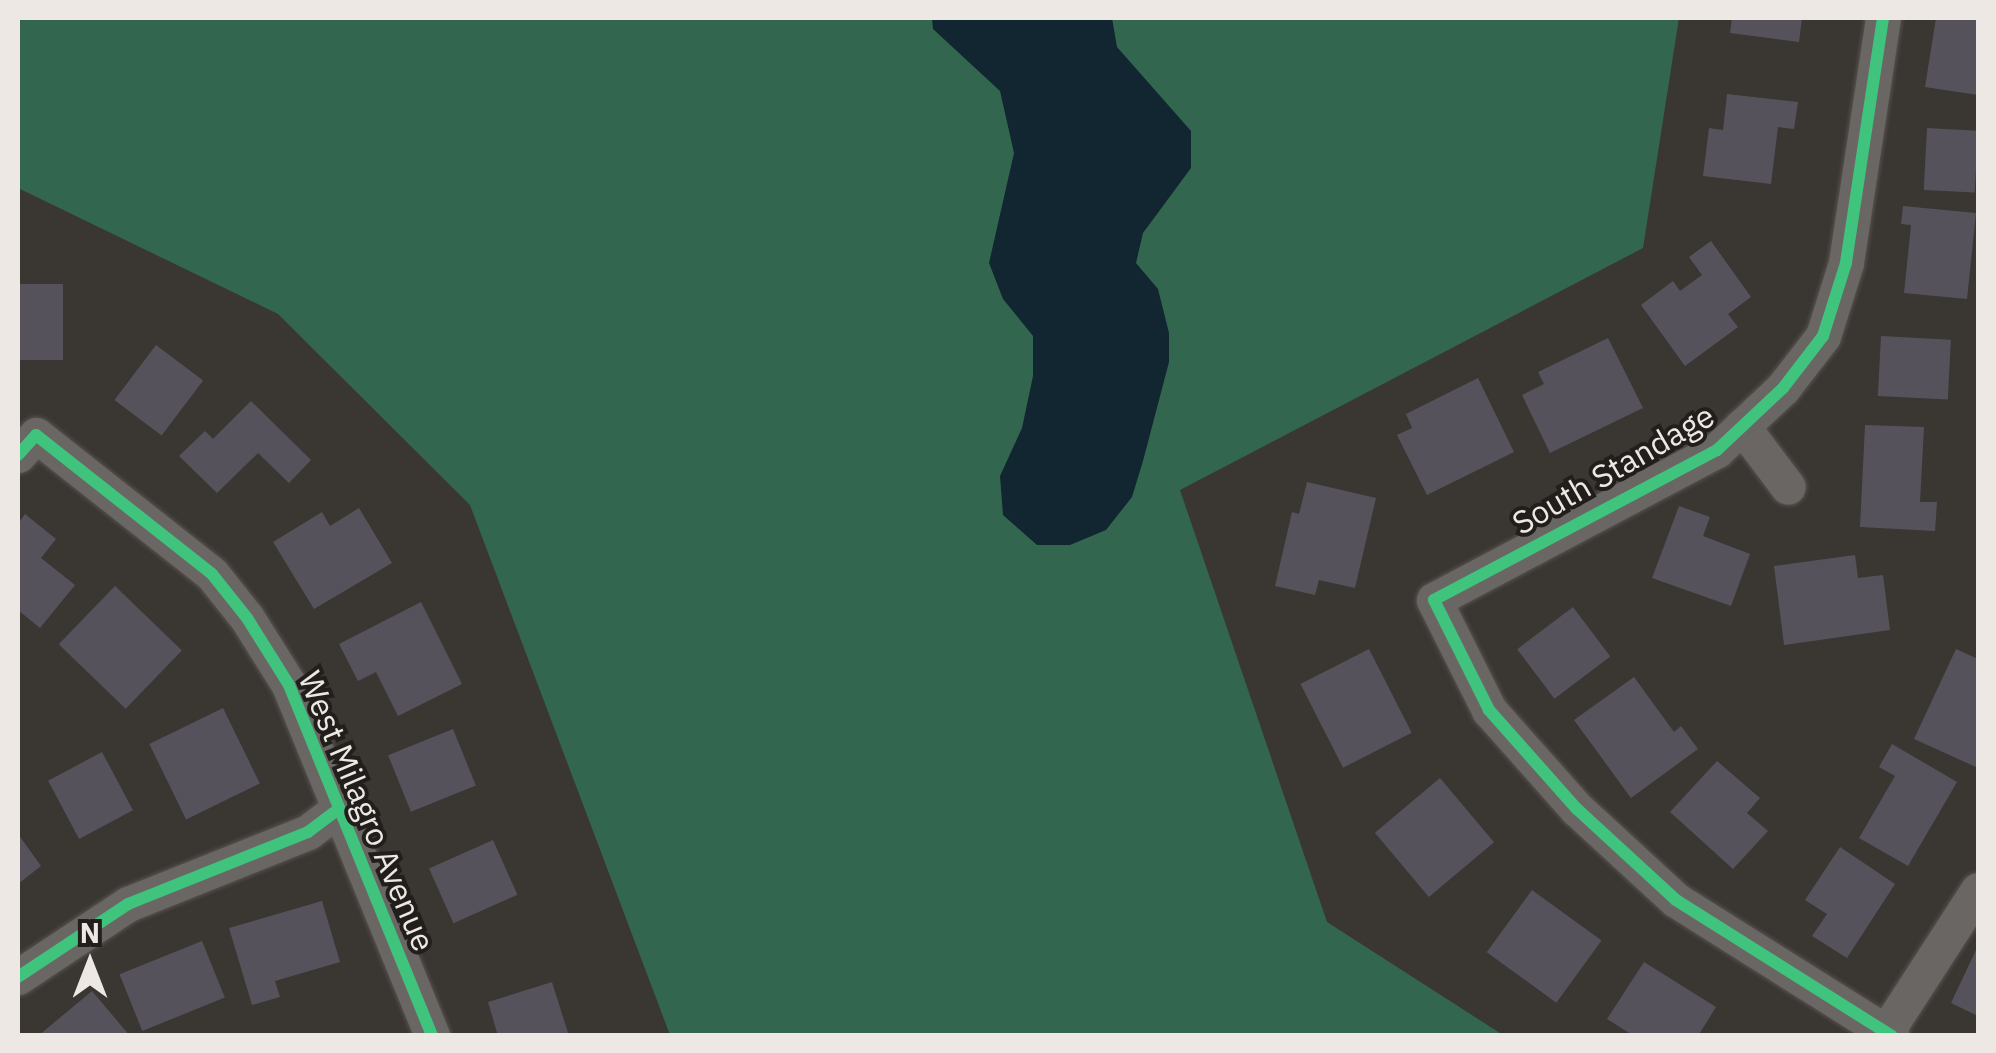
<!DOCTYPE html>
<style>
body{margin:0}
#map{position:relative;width:1996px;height:1053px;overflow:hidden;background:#3a3632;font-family:"IBM Plex Sans",sans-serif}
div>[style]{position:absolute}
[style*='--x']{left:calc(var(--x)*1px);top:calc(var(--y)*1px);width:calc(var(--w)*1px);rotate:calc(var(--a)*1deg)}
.green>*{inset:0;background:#33664f}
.water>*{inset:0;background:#112630}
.building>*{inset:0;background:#56525c;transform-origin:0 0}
.roads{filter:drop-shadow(0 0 2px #56524f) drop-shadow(0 0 2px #56524f)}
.minor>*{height:35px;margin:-17.5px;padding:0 17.5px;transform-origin:17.5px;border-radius:17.5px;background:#6a6664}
.cycleway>*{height:12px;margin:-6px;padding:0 6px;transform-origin:6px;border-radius:6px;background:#40c37c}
span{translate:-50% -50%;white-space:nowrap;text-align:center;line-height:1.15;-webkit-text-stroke:8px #211e1b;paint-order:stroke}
.street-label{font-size:32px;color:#ede8e4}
.frame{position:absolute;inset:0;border:20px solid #ede8e4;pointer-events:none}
.north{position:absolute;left:40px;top:913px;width:100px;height:100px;-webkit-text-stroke:8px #211e1b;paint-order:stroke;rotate:0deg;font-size:28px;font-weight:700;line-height:40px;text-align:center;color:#ede8e4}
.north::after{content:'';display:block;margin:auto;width:35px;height:45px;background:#ede8e4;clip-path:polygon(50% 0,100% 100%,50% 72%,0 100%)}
</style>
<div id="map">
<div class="green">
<i style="clip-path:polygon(18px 18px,1679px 18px,1643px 248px,1180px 490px,1327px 922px,1503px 1035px,670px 1035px,470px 505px,278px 314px,18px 188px)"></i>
</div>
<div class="water">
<i style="clip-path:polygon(932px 18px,1112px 18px,1117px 47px,1191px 131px,1191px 168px,1143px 233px,1136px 263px,1158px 289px,1169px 333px,1169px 362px,1143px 461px,1132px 497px,1106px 530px,1070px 545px,1037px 545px,1003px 515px,1000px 476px,1022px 428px,1033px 376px,1033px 336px,1003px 299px,989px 263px,1014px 153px,1000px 91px,933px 29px)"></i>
</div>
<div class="building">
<i style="clip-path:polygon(1732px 18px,1802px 18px,1799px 42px,1730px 33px)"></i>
<i style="clip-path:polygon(1936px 18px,1978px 18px,1978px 95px,1925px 87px)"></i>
<i style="clip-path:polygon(1727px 94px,1798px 102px,1794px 129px,1778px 127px,1771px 184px,1703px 176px,1709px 128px,1723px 130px)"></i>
<i style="left:1927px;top:128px;width:51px;height:62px;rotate:3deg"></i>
<i style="clip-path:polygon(1903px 206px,1976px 213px,1967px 299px,1904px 293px,1911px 225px,1901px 224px)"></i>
<i style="clip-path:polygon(1711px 241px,1751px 297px,1728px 314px,1738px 327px,1685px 366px,1641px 305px,1673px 281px,1680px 291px,1702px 275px,1689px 257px)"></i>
<i style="left:18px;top:284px;width:45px;height:76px"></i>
<i style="left:1881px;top:336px;width:70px;height:60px;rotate:3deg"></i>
<i style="clip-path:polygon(1608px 338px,1643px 408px,1550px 453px,1522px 395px,1544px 384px,1538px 372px)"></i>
<i style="left:156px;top:345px;width:59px;height:69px;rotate:37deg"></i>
<i style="clip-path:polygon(1478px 378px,1514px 452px,1427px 495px,1397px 435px,1412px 428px,1406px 414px)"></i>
<i style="clip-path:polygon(251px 401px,311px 460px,289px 483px,258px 453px,217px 493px,179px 456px,205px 431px,213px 439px)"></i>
<i style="clip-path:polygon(1865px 425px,1924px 427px,1920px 502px,1937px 502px,1935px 531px,1860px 527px)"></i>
<i style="clip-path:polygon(1307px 482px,1376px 498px,1355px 588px,1319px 580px,1315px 595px,1275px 586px,1292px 512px,1299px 514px)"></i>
<i style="clip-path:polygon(1679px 506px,1710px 517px,1703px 536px,1750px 554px,1731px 606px,1652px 578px)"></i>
<i style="clip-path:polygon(359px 508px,392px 563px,314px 609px,273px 542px,322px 512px,330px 526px)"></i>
<i style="clip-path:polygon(25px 514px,56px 539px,41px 558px,75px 585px,40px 628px,18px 610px,18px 524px)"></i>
<i style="clip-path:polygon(1855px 555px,1858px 578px,1883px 575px,1890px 630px,1784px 645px,1774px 566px)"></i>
<i style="left:115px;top:586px;width:93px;height:81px;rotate:44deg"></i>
<i style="clip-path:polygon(421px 602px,462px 684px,398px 716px,376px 672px,358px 681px,339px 644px)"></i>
<i style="left:1573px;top:607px;width:62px;height:70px;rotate:53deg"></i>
<i style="left:1369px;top:649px;width:94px;height:77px;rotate:63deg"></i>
<i style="clip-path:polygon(1956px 649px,1978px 659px,1976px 767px,1914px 739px)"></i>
<i style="clip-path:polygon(1634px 677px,1674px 732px,1681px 726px,1698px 749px,1631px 798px,1574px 720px)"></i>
<i style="left:223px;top:708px;width:84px;height:82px;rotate:64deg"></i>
<i style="left:453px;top:729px;width:61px;height:70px;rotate:68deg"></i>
<i style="clip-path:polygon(1892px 744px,1957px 782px,1908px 866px,1859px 838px,1895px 776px,1879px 767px)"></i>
<i style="left:102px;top:752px;width:66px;height:61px;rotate:62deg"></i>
<i style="clip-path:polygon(1717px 761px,1760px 798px,1747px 813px,1768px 831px,1733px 869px,1670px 812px)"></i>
<i style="left:1440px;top:778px;width:84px;height:85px;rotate:50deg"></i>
<i style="clip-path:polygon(18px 834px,41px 866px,18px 884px)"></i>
<i style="left:493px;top:840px;width:60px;height:70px;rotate:66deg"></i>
<i style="clip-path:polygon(1840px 847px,1895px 884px,1847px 958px,1812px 936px,1827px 914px,1805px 900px)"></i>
<i style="left:1532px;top:890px;width:86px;height:77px;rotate:36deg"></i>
<i style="clip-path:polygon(322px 901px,340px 962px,275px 981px,280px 997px,252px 1005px,229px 928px)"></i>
<i style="left:202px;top:941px;width:61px;height:89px;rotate:68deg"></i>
<i style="clip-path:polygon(1976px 950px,1978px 952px,1978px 1016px,1951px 1003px)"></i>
<i style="clip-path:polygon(1644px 962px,1716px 1007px,1698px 1036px,1634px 1036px,1607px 1019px)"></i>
<i style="clip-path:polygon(552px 982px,569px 1036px,498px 1036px,488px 1002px)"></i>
<i style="clip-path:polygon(92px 991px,130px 1036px,38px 1036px)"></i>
</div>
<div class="roads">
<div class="minor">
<i style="--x:1883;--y:18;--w:248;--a:98.6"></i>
<i style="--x:1846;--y:263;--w:77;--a:107.5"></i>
<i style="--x:1823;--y:336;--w:66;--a:127.6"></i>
<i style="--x:1783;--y:388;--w:91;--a:136.8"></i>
<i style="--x:1717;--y:450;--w:320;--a:152.1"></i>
<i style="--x:1434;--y:600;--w:123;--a:63.4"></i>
<i style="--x:1489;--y:710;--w:132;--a:48.4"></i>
<i style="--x:1577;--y:809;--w:134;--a:42.6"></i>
<i style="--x:1676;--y:900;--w:255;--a:32.2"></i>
<i style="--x:1742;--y:426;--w:76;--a:53"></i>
<i style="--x:18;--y:455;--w:27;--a:-48"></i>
<i style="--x:36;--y:435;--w:224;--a:38.3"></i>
<i style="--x:212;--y:574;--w:56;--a:51.5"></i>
<i style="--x:247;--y:618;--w:79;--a:57.9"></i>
<i style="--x:289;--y:685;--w:379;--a:67.8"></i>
<i style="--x:18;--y:977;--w:132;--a:-33.6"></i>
<i style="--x:128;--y:904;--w:194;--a:-21.8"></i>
<i style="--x:308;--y:832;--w:35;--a:-37"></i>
<i style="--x:1886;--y:1032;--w:169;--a:-57.1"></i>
</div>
</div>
<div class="cycleway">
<i style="--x:1883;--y:18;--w:248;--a:98.6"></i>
<i style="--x:1846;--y:263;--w:77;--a:107.5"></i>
<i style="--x:1823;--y:336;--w:66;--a:127.6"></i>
<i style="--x:1783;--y:388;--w:91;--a:136.8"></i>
<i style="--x:1717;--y:450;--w:320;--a:152.1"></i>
<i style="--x:1434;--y:600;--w:123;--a:63.4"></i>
<i style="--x:1489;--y:710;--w:132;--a:48.4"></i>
<i style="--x:1577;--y:809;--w:134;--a:42.6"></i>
<i style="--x:1676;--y:900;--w:255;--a:32.2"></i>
<i style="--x:18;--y:455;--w:27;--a:-48"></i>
<i style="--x:36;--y:435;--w:224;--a:38.3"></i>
<i style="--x:212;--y:574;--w:56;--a:51.5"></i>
<i style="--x:247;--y:618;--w:79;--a:57.9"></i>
<i style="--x:289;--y:685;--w:379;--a:67.8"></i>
<i style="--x:18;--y:977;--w:132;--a:-33.6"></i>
<i style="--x:128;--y:904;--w:194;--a:-21.8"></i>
<i style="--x:308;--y:832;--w:35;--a:-37"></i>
</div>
<div class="street-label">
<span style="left:1613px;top:469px;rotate:-30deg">South Standage</span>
<span style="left:367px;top:811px;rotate:67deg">West Milagro Avenue</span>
</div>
<div class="frame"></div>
<div class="north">N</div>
</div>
